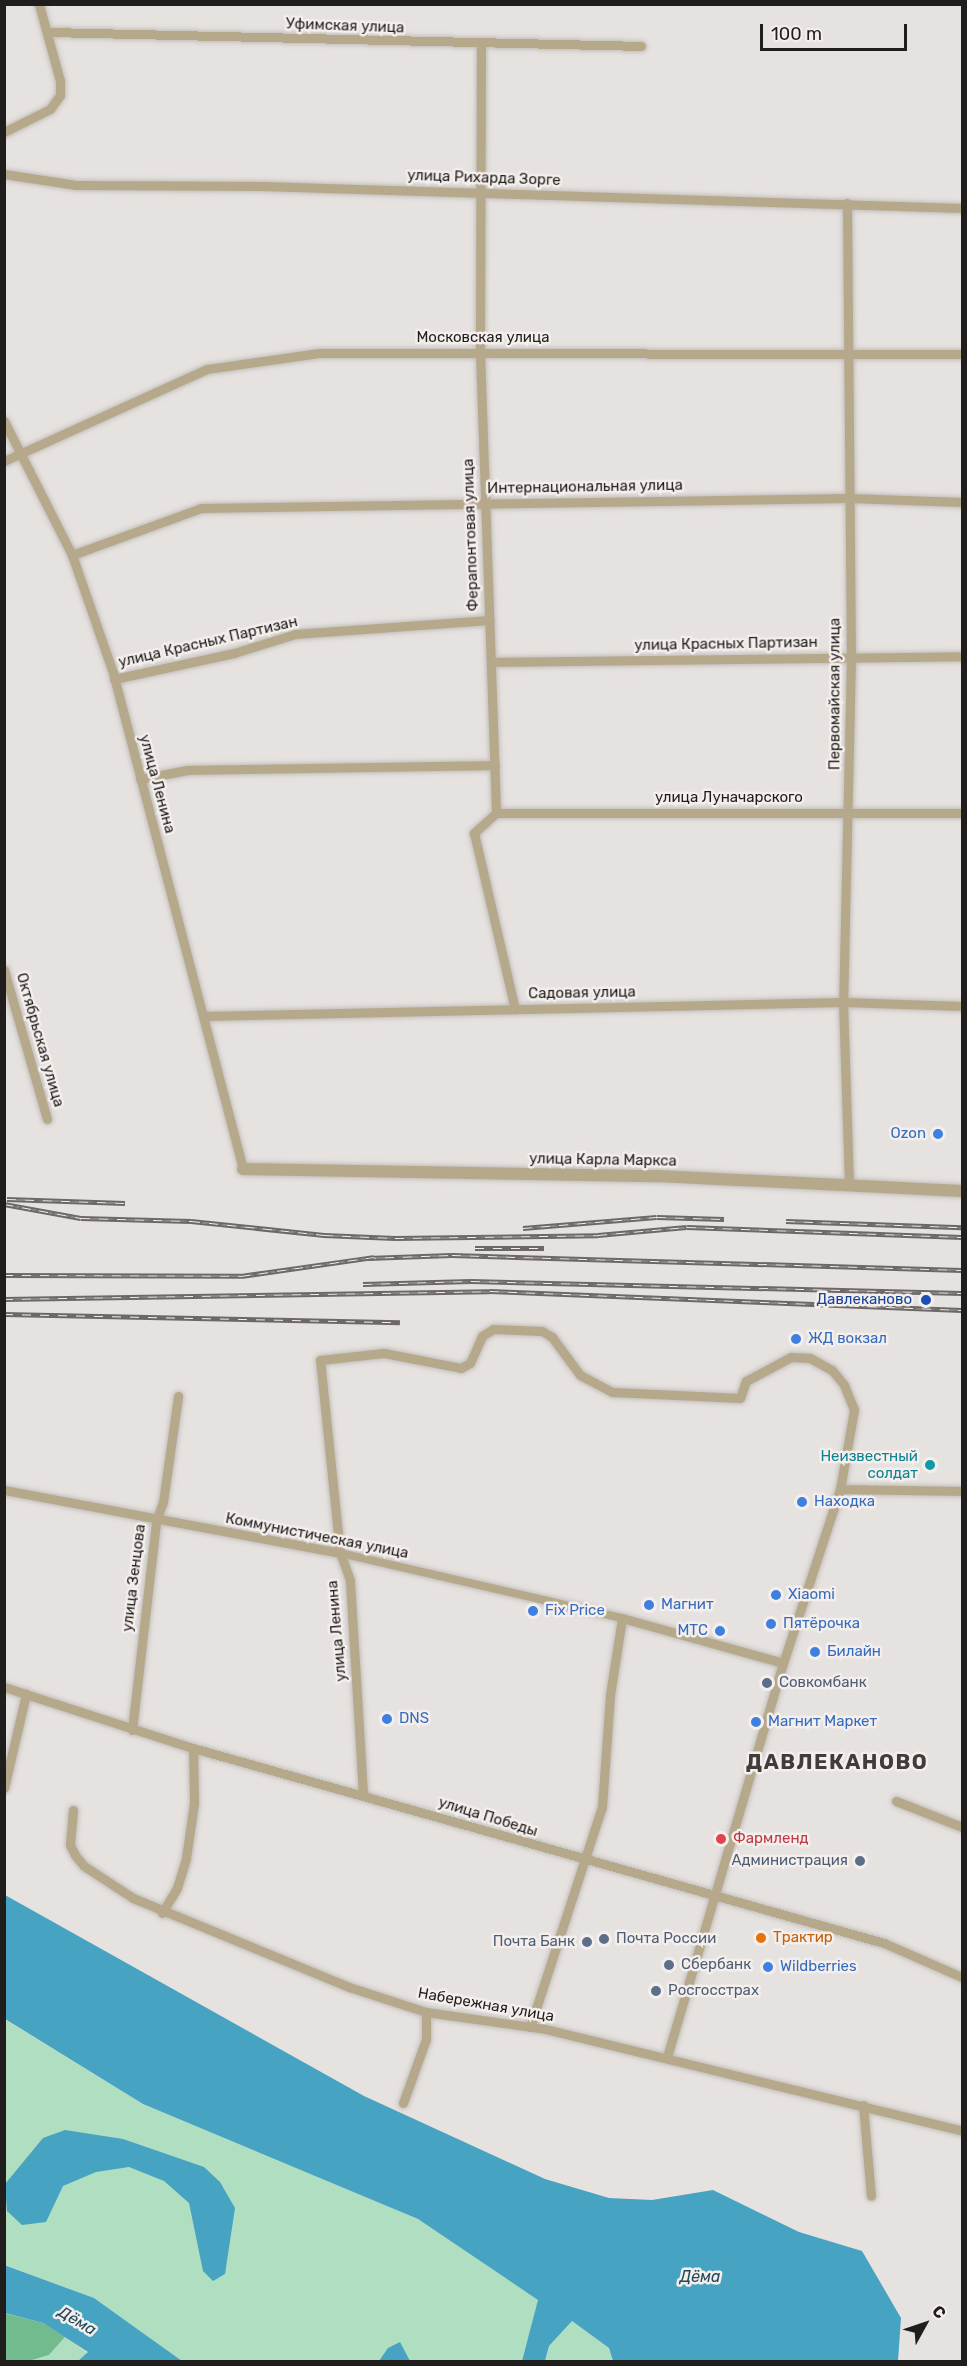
<!DOCTYPE html>
<meta charset="utf-8">
<style>
body{margin:0}
#map{position:relative;width:967px;height:2366px;overflow:hidden;background:#e6e2df;font-family:Rubik,sans-serif}
div>[style]{position:absolute}
[style*='--x']{left:calc(var(--x)*1px);top:calc(var(--y)*1px);width:calc(var(--w)*1px);rotate:calc(var(--a)*1deg)}
.green>*{inset:0;background:#afdfc0}
.forest>*{inset:0;background:#72bb8e}
.water>*{inset:0;background:#47a3c2}
.roads{filter:drop-shadow(0 0 2px #c2bfbc) drop-shadow(0 0 2px #c2bfbc)}
.pedestrian>*{height:8px;margin:-4px;padding:0 4px;transform-origin:4px;border-radius:4px;background:#b6a88a}
.minor>*{height:9px;margin:-4.5px;padding:0 4.5px;transform-origin:4.5px;border-radius:4.5px;background:#b6a88a}
.tertiary>*{height:12px;margin:-6px;padding:0 6px;transform-origin:6px;border-radius:6px;background:#b6a88a}
.rail>*{height:5px;margin-top:-2.5px;transform-origin:0;background:repeating-linear-gradient(90deg,#f4efec 0 9px,#6b6866 0 18px);box-sizing:border-box;border-block:2px solid #6b6866}
.dots>*{width:16px;height:16px;translate:-50% -50%;box-sizing:border-box;border:3px solid #f4efec;border-radius:50%}
span{translate:-50% -50%;white-space:nowrap;text-align:center;line-height:1.15;-webkit-text-stroke:5px #f4efec;paint-order:stroke}
.street-label{font-size:15px;color:#201e1d}
.shop-label{font-size:15px;color:#366cbe}
.right{translate:-100% -50%;text-align:right}
.left{translate:0 -50%;text-align:left}
.transit-label{font-size:15px;color:#164399}
.culture-label{font-size:15px;color:#0d838f}
.service-label{font-size:15px;color:#4e5e75}
.health-label{font-size:15px;color:#be3a42}
.food-label{font-size:15px;color:#c56008}
.water-label{font-size:16px;color:#224a59;font-style:italic}
.district-label{font-size:21px;color:#413d3b;font-weight:700;letter-spacing:1.5px}
.frame{position:absolute;inset:0;border:6px solid #201e1d;pointer-events:none}
.north{position:absolute;left:895px;top:2294px;width:60px;height:60px;-webkit-text-stroke:4px #f4efec;paint-order:stroke;rotate:50deg;font-size:16px;font-weight:700;line-height:24px;text-align:center;color:#201e1d}
.north::after{content:'';display:block;margin:auto;width:21px;height:27px;background:#201e1d;clip-path:polygon(50% 0,100% 100%,50% 72%,0 100%)}
.scale{position:absolute;left:760px;top:24px;width:147px;height:27px;box-sizing:border-box;border:3px solid #201e1d;border-top:0;padding-left:8px;font-size:18px;line-height:21px;white-space:nowrap;color:#201e1d;-webkit-text-stroke:4px #f4efec;paint-order:stroke}
</style>
<div id="map">
<div class="green">
<i style="clip-path:polygon(4px 2019px,143px 2104px,418px 2219px,539px 2300px,522px 2361px,182px 2361px,94px 2298px,5px 2265px)"></i>
<i style="clip-path:polygon(572px 2321px,609px 2348px,613px 2361px,545px 2362px,549px 2346px)"></i>
<i style="clip-path:polygon(65px 2337px,88px 2353px,78px 2361px,30px 2361px,49px 2355px)"></i>
</div>
<div class="forest">
<i style="clip-path:polygon(4px 2313px,43px 2323px,65px 2337px,49px 2355px,29px 2361px,5px 2361px)"></i>
</div>
<div class="water">
<i style="clip-path:polygon(5px 1895px,364px 2096px,545px 2179px,609px 2198px,652px 2200px,713px 2190px,799px 2232px,862px 2251px,901px 2318px,898px 2361px,613px 2361px,609px 2348px,572px 2321px,549px 2346px,545px 2361px,522px 2361px,538px 2300px,418px 2219px,143px 2104px,5px 2019px)"></i>
<i style="clip-path:polygon(65px 2130px,123px 2139px,204px 2167px,220px 2182px,235px 2208px,225px 2274px,213px 2281px,203px 2271px,189px 2203px,164px 2181px,129px 2167px,96px 2172px,63px 2186px,46px 2222px,22px 2225px,7px 2211px,5px 2184px,43px 2138px)"></i>
<i style="clip-path:polygon(4px 2265px,94px 2298px,182px 2361px,78px 2361px,88px 2352px,43px 2323px,5px 2313px)"></i>
<i style="clip-path:polygon(400px 2342px,410px 2361px,379px 2361px,388px 2348px)"></i>
</div>
<div class="roads">
<div class="pedestrian">
<i style="--x:340;--y:1553;--w:289;--a:13"></i>
</div>
<div class="minor">
<i style="--x:49;--y:32;--w:592;--a:1.35"></i>
<i style="--x:481;--y:45;--w:308;--a:90.2"></i>
<i style="--x:480;--y:353;--w:460;--a:88"></i>
<i style="--x:496;--y:813;--w:30;--a:138"></i>
<i style="--x:474;--y:833;--w:181;--a:76.9"></i>
<i style="--x:4;--y:132;--w:51;--a:-26.6"></i>
<i style="--x:50;--y:109;--w:17;--a:-54"></i>
<i style="--x:60;--y:95;--w:14;--a:-90"></i>
<i style="--x:60;--y:81;--w:80;--a:-105.3"></i>
<i style="--x:4;--y:174;--w:73;--a:8.7"></i>
<i style="--x:76;--y:185;--w:186;--a:0.3"></i>
<i style="--x:262;--y:186;--w:700;--a:1.8"></i>
<i style="--x:847;--y:203;--w:454;--a:89.5"></i>
<i style="--x:851;--y:657;--w:345;--a:91.3"></i>
<i style="--x:843;--y:1002;--w:182;--a:88.1"></i>
<i style="--x:4;--y:421;--w:150;--a:63.1"></i>
<i style="--x:72;--y:555;--w:125;--a:70.8"></i>
<i style="--x:113;--y:673;--w:513;--a:75.31"></i>
<i style="--x:4;--y:461;--w:223;--a:-24.4"></i>
<i style="--x:207;--y:369;--w:114;--a:-8.1"></i>
<i style="--x:320;--y:353;--w:642;--a:0.09"></i>
<i style="--x:72;--y:555;--w:137;--a:-20"></i>
<i style="--x:201;--y:508;--w:648;--a:-0.88"></i>
<i style="--x:849;--y:498;--w:113;--a:2"></i>
<i style="--x:491;--y:662;--w:471;--a:-0.7"></i>
<i style="--x:114;--y:679;--w:123;--a:-12.2"></i>
<i style="--x:234;--y:653;--w:64;--a:-17.3"></i>
<i style="--x:295;--y:634;--w:195;--a:-4.1"></i>
<i style="--x:140;--y:779;--w:48;--a:-10.8"></i>
<i style="--x:187;--y:770;--w:308;--a:-0.9"></i>
<i style="--x:496;--y:813;--w:466;--a:0"></i>
<i style="--x:4;--y:970;--w:155;--a:73.9"></i>
<i style="--x:203;--y:1016;--w:640;--a:-1.25"></i>
<i style="--x:843;--y:1002;--w:119;--a:1.9"></i>
<i style="--x:840;--y:1489;--w:122;--a:0.9"></i>
<i style="--x:4;--y:1490;--w:342;--a:10.6"></i>
<i style="--x:4;--y:1687;--w:199;--a:17.9"></i>
<i style="--x:193;--y:1748;--w:718;--a:15.76"></i>
<i style="--x:884;--y:1943;--w:85;--a:23.6"></i>
<i style="--x:132;--y:1730;--w:210;--a:-83.4"></i>
<i style="--x:156;--y:1521;--w:20;--a:-70"></i>
<i style="--x:163;--y:1502;--w:107;--a:-81.9"></i>
<i style="--x:4;--y:1788;--w:97;--a:-76.8"></i>
<i style="--x:363;--y:1794;--w:214;--a:-93.5"></i>
<i style="--x:350;--y:1580;--w:29;--a:-110"></i>
<i style="--x:340;--y:1553;--w:194;--a:-95.9"></i>
<i style="--x:320;--y:1360;--w:64;--a:-6.2"></i>
<i style="--x:384;--y:1353;--w:78;--a:11"></i>
<i style="--x:461;--y:1368;--w:10;--a:-29"></i>
<i style="--x:470;--y:1363;--w:30;--a:-66"></i>
<i style="--x:482;--y:1336;--w:13;--a:-32"></i>
<i style="--x:493;--y:1329;--w:49;--a:2.3"></i>
<i style="--x:542;--y:1331;--w:12;--a:31"></i>
<i style="--x:552;--y:1337;--w:47;--a:53.6"></i>
<i style="--x:580;--y:1375;--w:36;--a:28"></i>
<i style="--x:612;--y:1392;--w:128;--a:2.7"></i>
<i style="--x:740;--y:1398;--w:18;--a:-71"></i>
<i style="--x:746;--y:1381;--w:51;--a:-28.1"></i>
<i style="--x:791;--y:1357;--w:19;--a:3"></i>
<i style="--x:810;--y:1358;--w:25;--a:29"></i>
<i style="--x:832;--y:1370;--w:19;--a:51"></i>
<i style="--x:844;--y:1385;--w:27;--a:68"></i>
<i style="--x:854;--y:1410;--w:80;--a:100"></i>
<i style="--x:840;--y:1489;--w:183;--a:108.1"></i>
<i style="--x:783;--y:1663;--w:412;--a:106.4"></i>
<i style="--x:896;--y:1801;--w:71;--a:21.5"></i>
<i style="--x:73;--y:1810;--w:35;--a:95"></i>
<i style="--x:70;--y:1845;--w:11;--a:63"></i>
<i style="--x:75;--y:1855;--w:14;--a:51"></i>
<i style="--x:84;--y:1866;--w:59;--a:33.1"></i>
<i style="--x:133;--y:1898;--w:234;--a:22.4"></i>
<i style="--x:349;--y:1987;--w:81;--a:18"></i>
<i style="--x:426;--y:2012;--w:120;--a:8.1"></i>
<i style="--x:545;--y:2029;--w:429;--a:13.7"></i>
<i style="--x:162;--y:1913;--w:29;--a:-59"></i>
<i style="--x:177;--y:1888;--w:31;--a:-73"></i>
<i style="--x:186;--y:1858;--w:56;--a:-81.7"></i>
<i style="--x:194;--y:1803;--w:55;--a:-91"></i>
<i style="--x:530;--y:2027;--w:231;--a:-71.9"></i>
<i style="--x:602;--y:1807;--w:112;--a:-85.9"></i>
<i style="--x:610;--y:1695;--w:78;--a:-81.1"></i>
<i style="--x:622;--y:1618;--w:167;--a:15.6"></i>
<i style="--x:403;--y:2103;--w:68;--a:-70.2"></i>
<i style="--x:426;--y:2039;--w:27;--a:-90"></i>
<i style="--x:863;--y:2105;--w:91;--a:85"></i>
</div>
<div class="tertiary">
<i style="--x:243;--y:1169;--w:414;--a:1"></i>
<i style="--x:657;--y:1176;--w:305;--a:2.8"></i>
</div>
</div>
<div class="rail">
<i style="--x:7;--y:1199;--w:118;--a:1.9"></i>
<i style="--x:4;--y:1204;--w:78;--a:10.3"></i>
<i style="--x:81;--y:1218;--w:110;--a:1.6"></i>
<i style="--x:191;--y:1221;--w:134;--a:6"></i>
<i style="--x:324;--y:1235;--w:71;--a:2.4"></i>
<i style="--x:395;--y:1238;--w:203;--a:-0.8"></i>
<i style="--x:598;--y:1235;--w:89;--a:-5.1"></i>
<i style="--x:687;--y:1227;--w:275;--a:2.1"></i>
<i style="--x:786;--y:1221;--w:176;--a:2"></i>
<i style="--x:523;--y:1228;--w:134;--a:-4.7"></i>
<i style="--x:657;--y:1217;--w:67;--a:1.7"></i>
<i style="--x:475;--y:1248;--w:69;--a:0"></i>
<i style="--x:367;--y:1258;--w:85;--a:-2"></i>
<i style="--x:452;--y:1255;--w:510;--a:1.68"></i>
<i style="--x:4;--y:1275;--w:237;--a:0.2"></i>
<i style="--x:241;--y:1276;--w:134;--a:-8.1"></i>
<i style="--x:363;--y:1284;--w:108;--a:-1.6"></i>
<i style="--x:471;--y:1281;--w:491;--a:1.4"></i>
<i style="--x:4;--y:1299;--w:486;--a:-0.9"></i>
<i style="--x:490;--y:1291;--w:472;--a:2.3"></i>
<i style="--x:4;--y:1314;--w:396;--a:1.2"></i>
</div>
<div class="dots">
<i style="left:938px;top:1134px;background:#3f7fe0"></i>
<i style="left:926px;top:1300px;background:#1a4fb4"></i>
<i style="left:796px;top:1339px;background:#3f7fe0"></i>
<i style="left:930px;top:1465px;background:#0f9aa8"></i>
<i style="left:802px;top:1502px;background:#3f7fe0"></i>
<i style="left:776px;top:1595px;background:#3f7fe0"></i>
<i style="left:649px;top:1605px;background:#3f7fe0"></i>
<i style="left:533px;top:1611px;background:#3f7fe0"></i>
<i style="left:771px;top:1624px;background:#3f7fe0"></i>
<i style="left:720px;top:1631px;background:#3f7fe0"></i>
<i style="left:815px;top:1652px;background:#3f7fe0"></i>
<i style="left:767px;top:1683px;background:#5c6f8a"></i>
<i style="left:387px;top:1719px;background:#3f7fe0"></i>
<i style="left:756px;top:1722px;background:#3f7fe0"></i>
<i style="left:721px;top:1839px;background:#e0444e"></i>
<i style="left:860px;top:1861px;background:#5c6f8a"></i>
<i style="left:761px;top:1938px;background:#e8710a"></i>
<i style="left:604px;top:1939px;background:#5c6f8a"></i>
<i style="left:587px;top:1942px;background:#5c6f8a"></i>
<i style="left:669px;top:1965px;background:#5c6f8a"></i>
<i style="left:768px;top:1967px;background:#3f7fe0"></i>
<i style="left:656px;top:1991px;background:#5c6f8a"></i>
</div>
<div class="street-label">
<span style="left:345px;top:26px;rotate:2deg">Уфимская улица</span>
<span style="left:484px;top:178px;rotate:2deg">улица Рихарда Зорге</span>
<span style="left:483px;top:338px">Московская улица</span>
<span style="left:585px;top:487px;rotate:-1deg">Интернациональная улица</span>
<span style="left:471px;top:535px;rotate:-92deg">Ферапонтовая улица</span>
<span style="left:208px;top:642px;rotate:-13deg">улица Красных Партизан</span>
<span style="left:726px;top:644px;rotate:-1deg">улица Красных Партизан</span>
<span style="left:835px;top:694px;rotate:-90deg">Первомайская улица</span>
<span style="left:157px;top:784px;rotate:75deg">улица Ленина</span>
<span style="left:729px;top:798px">улица Луначарского</span>
<span style="left:582px;top:993px;rotate:-1deg">Садовая улица</span>
<span style="left:40px;top:1040px;rotate:74deg">Октябрьская улица</span>
<span style="left:603px;top:1160px;rotate:1deg">улица Карла Маркса</span>
<span style="left:317px;top:1536px;rotate:11deg">Коммунистическая улица</span>
<span style="left:134px;top:1578px;rotate:-83deg">улица Зенцова</span>
<span style="left:337px;top:1631px;rotate:-95deg">улица Ленина</span>
<span style="left:488px;top:1817px;rotate:17deg">улица Победы</span>
<span style="left:486px;top:2005px;rotate:10deg">Набережная улица</span>
</div>
<div class="shop-label">
<span class="right" style="left:926px;top:1134px">Ozon</span>
<span class="left" style="left:808px;top:1339px">ЖД вокзал</span>
<span class="left" style="left:814px;top:1502px">Находка</span>
<span class="left" style="left:788px;top:1595px">Xiaomi</span>
<span class="left" style="left:661px;top:1605px">Магнит</span>
<span class="left" style="left:545px;top:1611px">Fix Price</span>
<span class="left" style="left:783px;top:1624px">Пятёрочка</span>
<span class="right" style="left:708px;top:1631px">МТС</span>
<span class="left" style="left:827px;top:1652px">Билайн</span>
<span class="left" style="left:399px;top:1719px">DNS</span>
<span class="left" style="left:768px;top:1722px">Магнит Маркет</span>
<span class="left" style="left:780px;top:1967px">Wildberries</span>
</div>
<div class="transit-label">
<span class="right" style="left:912px;top:1300px">Давлеканово</span>
</div>
<div class="culture-label">
<span class="right" style="left:918px;top:1465px">Неизвестный<br>солдат</span>
</div>
<div class="service-label">
<span class="left" style="left:779px;top:1683px">Совкомбанк</span>
<span class="right" style="left:848px;top:1861px">Администрация</span>
<span class="left" style="left:616px;top:1939px">Почта России</span>
<span class="right" style="left:575px;top:1942px">Почта Банк</span>
<span class="left" style="left:681px;top:1965px">Сбербанк</span>
<span class="left" style="left:668px;top:1991px">Росгосстрах</span>
</div>
<div class="health-label">
<span class="left" style="left:733px;top:1839px">Фармленд</span>
</div>
<div class="food-label">
<span class="left" style="left:773px;top:1938px">Трактир</span>
</div>
<div class="water-label">
<span style="left:700px;top:2277px">Дёма</span>
<span style="left:77px;top:2321px;rotate:31deg">Дёма</span>
</div>
<div class="district-label">
<span style="left:837px;top:1762px">ДАВЛЕКАНОВО</span>
</div>
<div class="frame"></div>
<div class="north">С</div>
<div class="scale">100 m</div>
</div>
